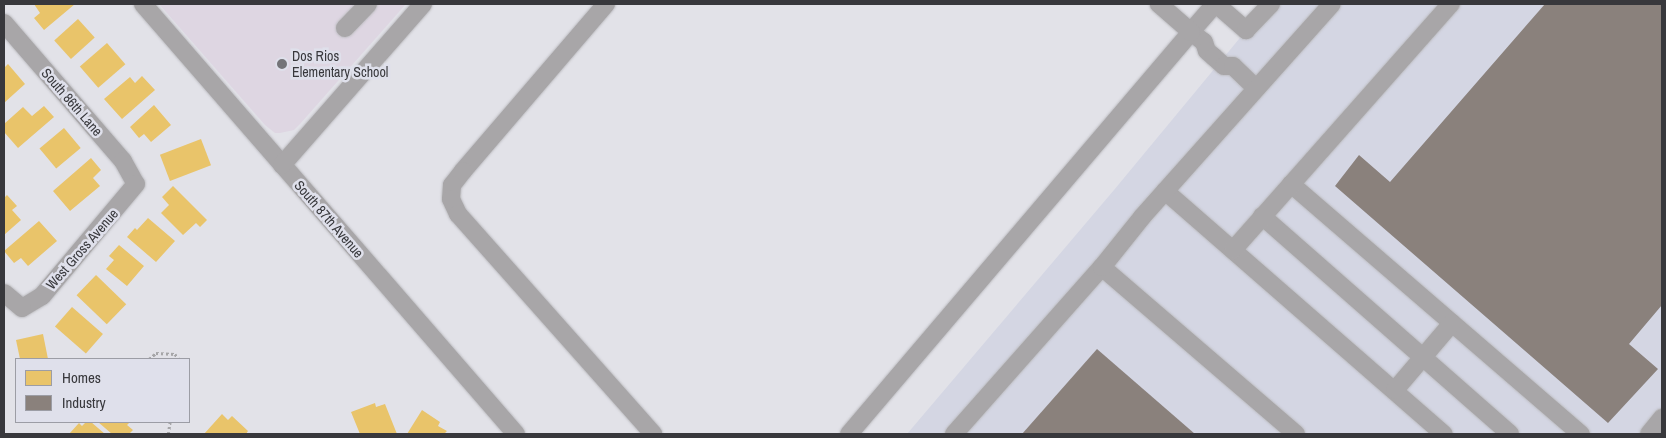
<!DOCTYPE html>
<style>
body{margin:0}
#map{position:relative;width:1666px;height:438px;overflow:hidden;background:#e2e2e8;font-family:"Archivo Narrow",sans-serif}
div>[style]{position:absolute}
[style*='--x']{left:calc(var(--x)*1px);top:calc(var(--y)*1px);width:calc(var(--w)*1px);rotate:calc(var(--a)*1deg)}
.built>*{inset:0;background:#d4d6e3}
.education>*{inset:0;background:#ded6e2}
.homes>*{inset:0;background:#e9c46a;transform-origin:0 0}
.industry>*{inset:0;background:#8a817c}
.path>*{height:2.5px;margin-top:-1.25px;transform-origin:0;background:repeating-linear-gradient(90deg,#a6a6a8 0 2.5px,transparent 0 5px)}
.roads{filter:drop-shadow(0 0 1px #bdbdc1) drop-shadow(0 0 1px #bdbdc1)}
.minor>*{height:18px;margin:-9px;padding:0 9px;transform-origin:9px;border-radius:9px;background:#a8a6a8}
.dots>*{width:14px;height:14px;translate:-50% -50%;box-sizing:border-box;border:2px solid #dfe0eb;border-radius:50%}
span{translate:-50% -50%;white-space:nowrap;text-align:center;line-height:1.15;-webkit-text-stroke:5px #dfe0eb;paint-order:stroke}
.poi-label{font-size:14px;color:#38383c}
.left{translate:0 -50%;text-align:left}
.street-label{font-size:14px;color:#38383c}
.frame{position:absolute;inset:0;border:5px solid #38383c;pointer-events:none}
.legend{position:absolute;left:15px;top:358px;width:175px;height:65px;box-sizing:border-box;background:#dfe0eb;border:1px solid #9c9da5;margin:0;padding:6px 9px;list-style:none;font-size:15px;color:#38383c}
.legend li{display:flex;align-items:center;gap:10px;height:25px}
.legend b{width:25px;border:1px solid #9c9da5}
</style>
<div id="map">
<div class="built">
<i style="clip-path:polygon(1268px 4px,1662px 4px,1662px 434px,907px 434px,1114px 190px)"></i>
</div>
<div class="education">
<i style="clip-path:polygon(159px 4px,406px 4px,300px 124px,294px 130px,280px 133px,275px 133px,265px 125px)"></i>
</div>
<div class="homes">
<i style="clip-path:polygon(34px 4px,75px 4px,44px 30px,34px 18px,40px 13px)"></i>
<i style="left:78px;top:19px;width:25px;height:32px;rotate:48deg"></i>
<i style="left:107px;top:43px;width:28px;height:36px;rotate:49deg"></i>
<i style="clip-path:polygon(8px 64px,25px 84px,4px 103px,4px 68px)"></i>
<i style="clip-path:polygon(142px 76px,155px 90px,122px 119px,104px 99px,130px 77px,135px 83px)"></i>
<i style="clip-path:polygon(154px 105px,171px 125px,151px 142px,144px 134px,139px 138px,130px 127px)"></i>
<i style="clip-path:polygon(44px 106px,54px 117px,18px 148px,4px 132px,4px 124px,23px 107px,32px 116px)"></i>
<i style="left:64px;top:128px;width:26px;height:32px;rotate:50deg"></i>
<i style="left:201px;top:139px;width:28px;height:44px;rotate:69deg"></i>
<i style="clip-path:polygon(91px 158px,101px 170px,93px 178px,100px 186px,70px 211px,53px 191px)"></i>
<i style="clip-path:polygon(173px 186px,207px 220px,200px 227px,196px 223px,183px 235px,161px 213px,169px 205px,162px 197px)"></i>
<i style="clip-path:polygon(7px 195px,17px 206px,12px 210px,21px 220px,4px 235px,4px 198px)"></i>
<i style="clip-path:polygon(148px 218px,175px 241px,156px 262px,127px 237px,135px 228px,137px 230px)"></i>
<i style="clip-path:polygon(39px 221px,57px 241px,28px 266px,21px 258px,14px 263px,4px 251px)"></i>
<i style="clip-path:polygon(119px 245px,144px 266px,127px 286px,106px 269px,114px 260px,109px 256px)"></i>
<i style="left:96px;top:275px;width:42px;height:28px;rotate:44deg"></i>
<i style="left:72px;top:307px;width:41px;height:26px;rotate:41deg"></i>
<i style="clip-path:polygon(43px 334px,48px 359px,20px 359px,16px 340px)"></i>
<i style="clip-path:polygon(375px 403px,376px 407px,385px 404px,397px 434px,360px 434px,351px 412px)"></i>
<i style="clip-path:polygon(422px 410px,440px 422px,438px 426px,447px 431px,444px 434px,407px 434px)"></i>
<i style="clip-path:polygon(222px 414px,228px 420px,232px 416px,248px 431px,246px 434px,204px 434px)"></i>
<i style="clip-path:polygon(86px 422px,91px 422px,105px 434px,69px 434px,79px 423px,82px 426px)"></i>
<i style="clip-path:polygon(98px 422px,130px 422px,127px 425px,133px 430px,129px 434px,112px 434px)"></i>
</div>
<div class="industry">
<i style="clip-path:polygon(1545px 4px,1662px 4px,1662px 305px,1629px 344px,1658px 369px,1608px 423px,1335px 186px,1359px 155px,1390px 182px)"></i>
<i style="clip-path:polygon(1097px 349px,1195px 434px,1022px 434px)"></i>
</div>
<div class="path">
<i style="--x:149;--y:359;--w:9;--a:-41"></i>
<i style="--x:156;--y:353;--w:19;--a:3"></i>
<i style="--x:175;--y:354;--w:6;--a:51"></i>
<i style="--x:168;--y:434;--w:12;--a:-81"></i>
</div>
<div class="roads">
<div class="minor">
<i style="--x:143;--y:4;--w:569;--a:49.06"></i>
<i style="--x:606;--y:4;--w:220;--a:130.6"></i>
<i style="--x:463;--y:171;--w:18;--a:128"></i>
<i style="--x:452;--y:185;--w:14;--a:94"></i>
<i style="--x:451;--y:199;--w:17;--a:65"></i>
<i style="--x:458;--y:214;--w:294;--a:48.4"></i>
<i style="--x:1215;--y:4;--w:37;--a:131"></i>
<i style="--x:1191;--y:32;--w:16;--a:38"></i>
<i style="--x:1204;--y:42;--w:9;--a:72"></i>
<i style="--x:1207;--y:51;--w:9;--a:41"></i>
<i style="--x:1214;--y:57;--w:13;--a:42"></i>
<i style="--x:1224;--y:66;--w:9;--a:0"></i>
<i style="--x:1233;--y:66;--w:32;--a:44"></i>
<i style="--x:1216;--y:4;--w:40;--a:41"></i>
<i style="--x:1246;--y:30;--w:36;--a:-46"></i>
<i style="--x:4;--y:23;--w:182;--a:49.2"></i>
<i style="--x:123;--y:161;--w:26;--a:61"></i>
<i style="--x:136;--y:184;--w:146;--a:130"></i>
<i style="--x:42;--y:296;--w:23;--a:149"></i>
<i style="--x:22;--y:308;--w:23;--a:-140"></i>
<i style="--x:345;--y:28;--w:33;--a:-46"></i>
<i style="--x:282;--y:165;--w:214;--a:-48.8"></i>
<i style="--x:1291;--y:184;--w:383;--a:40.8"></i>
<i style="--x:1165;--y:191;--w:370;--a:41.1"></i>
<i style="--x:1262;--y:216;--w:330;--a:41.3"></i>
<i style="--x:1233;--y:250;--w:329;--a:-48.5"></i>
<i style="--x:1395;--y:390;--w:88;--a:-49.6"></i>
<i style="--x:849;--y:434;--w:528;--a:-49.61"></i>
<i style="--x:1191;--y:32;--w:43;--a:-138.8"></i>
<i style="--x:954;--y:434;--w:223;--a:-48.5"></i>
<i style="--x:1296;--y:434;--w:256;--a:-139.3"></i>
<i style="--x:1102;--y:267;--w:64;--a:-51.3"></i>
<i style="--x:1142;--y:217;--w:285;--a:-48.3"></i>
<i style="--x:1649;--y:434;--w:21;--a:-51"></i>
</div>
</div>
<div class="dots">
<i style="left:282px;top:64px;background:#747478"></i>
</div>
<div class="poi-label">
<span class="left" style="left:292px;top:64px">Dos Rios<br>Elementary School</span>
</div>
<div class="street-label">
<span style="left:72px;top:102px;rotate:49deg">South 86th Lane</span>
<span style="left:329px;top:219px;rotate:49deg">South 87th Avenue</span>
<span style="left:82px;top:249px;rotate:-49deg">West Gross Avenue</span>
</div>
<div class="frame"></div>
<ul class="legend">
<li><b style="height:14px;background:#e9c46a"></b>Homes</li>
<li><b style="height:14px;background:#8a817c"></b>Industry</li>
</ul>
</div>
